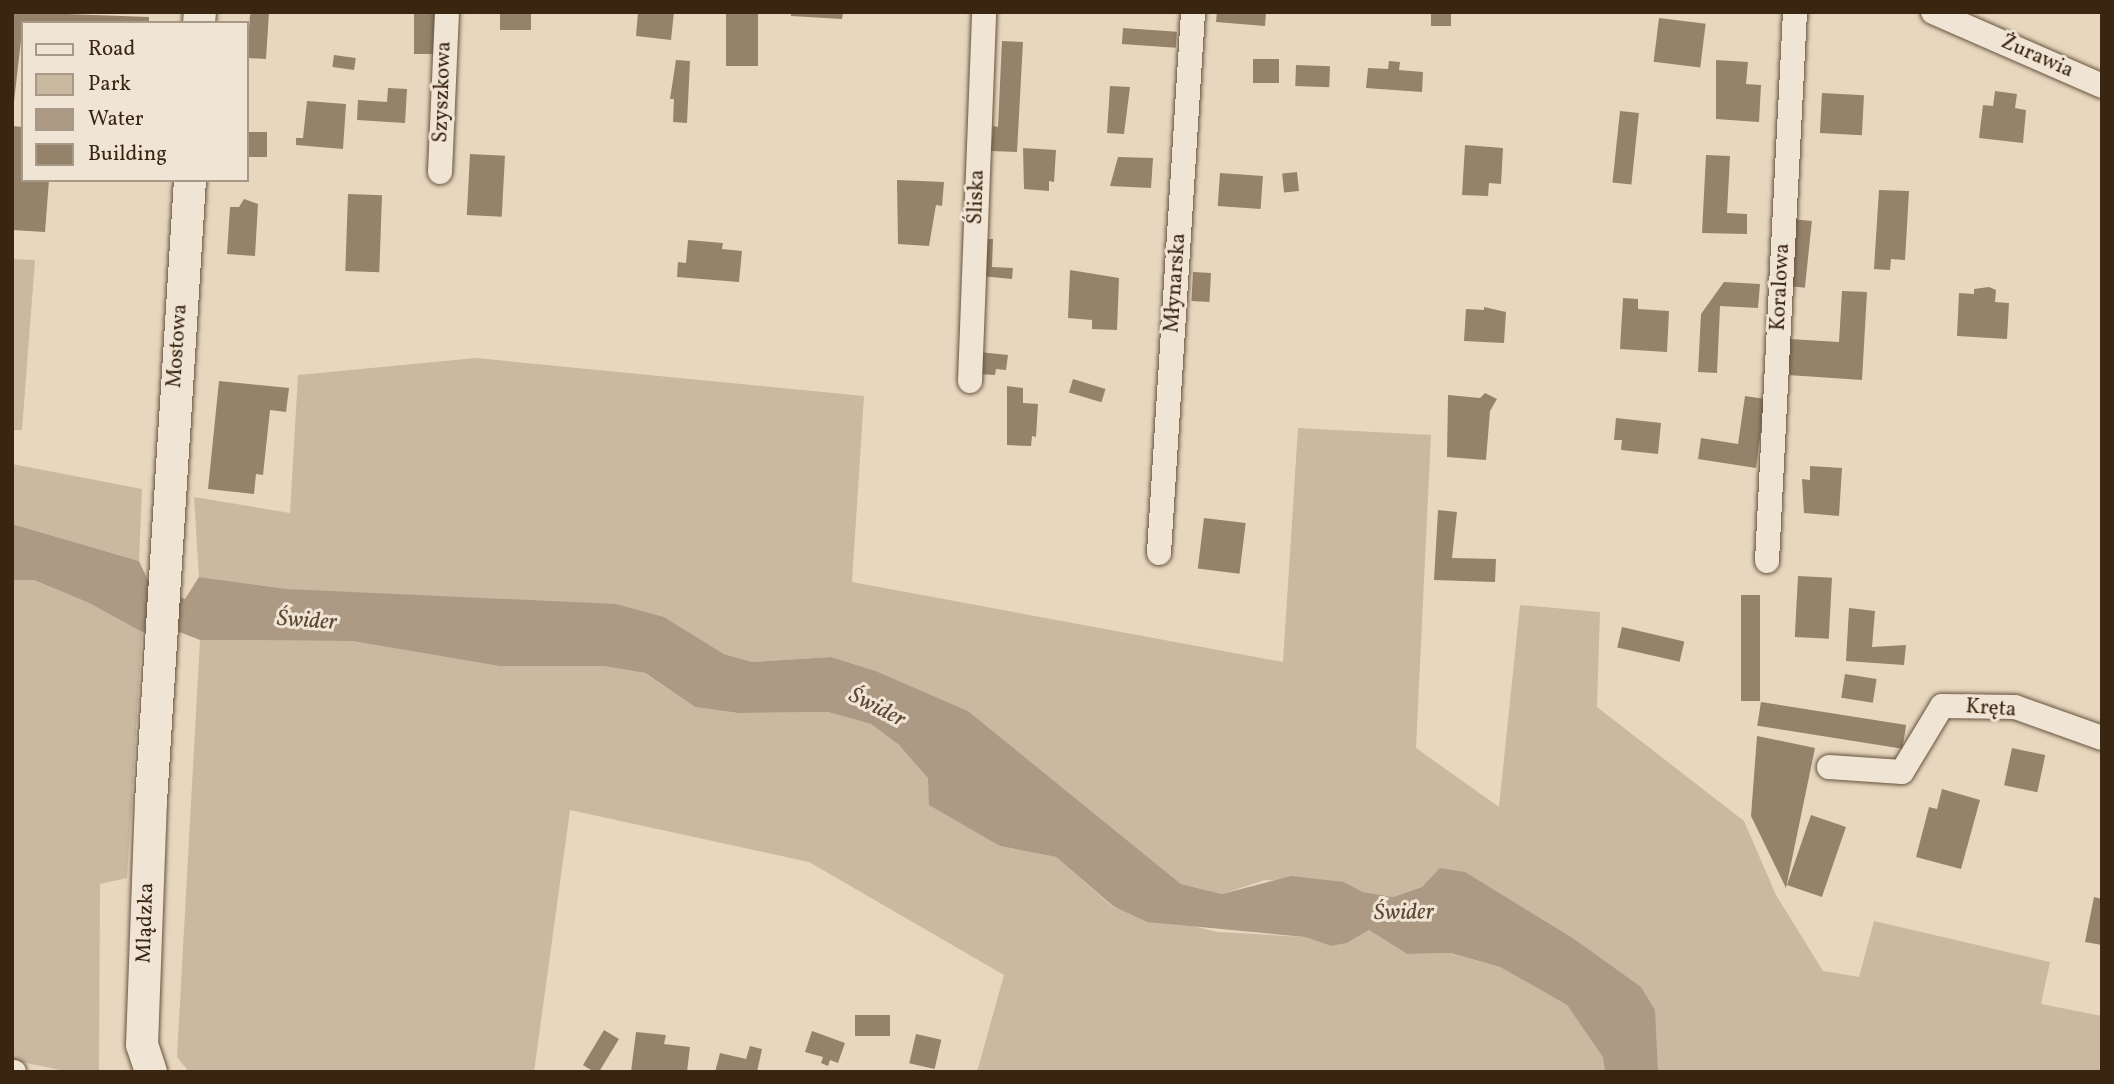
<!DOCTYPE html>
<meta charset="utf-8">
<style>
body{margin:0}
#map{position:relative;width:2114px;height:1084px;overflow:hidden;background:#e8d7bf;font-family:Vollkorn,serif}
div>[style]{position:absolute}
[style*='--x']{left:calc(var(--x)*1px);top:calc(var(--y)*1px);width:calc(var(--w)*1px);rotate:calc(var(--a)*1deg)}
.green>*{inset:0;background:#cab9a1}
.water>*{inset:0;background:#ad9a84}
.building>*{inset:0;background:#94826b;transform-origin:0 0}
.roads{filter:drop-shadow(0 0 2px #66523c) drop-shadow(0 0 2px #66523c)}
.minor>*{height:24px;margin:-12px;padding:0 12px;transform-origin:12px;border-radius:12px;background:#f0e5d5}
.tertiary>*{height:32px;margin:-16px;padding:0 16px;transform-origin:16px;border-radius:16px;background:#f0e5d5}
span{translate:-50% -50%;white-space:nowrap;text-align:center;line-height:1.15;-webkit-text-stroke:6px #f0e5d5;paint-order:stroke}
.street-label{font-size:21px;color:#3a2511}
.water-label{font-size:23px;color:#5c4834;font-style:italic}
.frame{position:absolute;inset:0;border:14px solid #3a2511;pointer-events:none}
.legend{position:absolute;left:21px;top:21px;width:228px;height:161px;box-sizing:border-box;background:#f0e5d5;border:2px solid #a79887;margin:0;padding:9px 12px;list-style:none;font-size:21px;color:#3a2511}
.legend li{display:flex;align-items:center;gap:14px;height:35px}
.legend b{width:35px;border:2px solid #a79887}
</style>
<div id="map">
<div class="green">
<i style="clip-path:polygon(12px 259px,35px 260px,22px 430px,12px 430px)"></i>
<i style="clip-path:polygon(476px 358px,864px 396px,852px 582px,1283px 662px,1298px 428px,1431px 435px,1416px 748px,1499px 807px,1520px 605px,1600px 612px,1597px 707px,1744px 821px,1776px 895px,1823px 971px,1859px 977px,1874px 921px,2050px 962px,2041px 1004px,2102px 1016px,2102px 1072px,1658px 1072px,1440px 869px,1422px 887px,1393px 897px,1363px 892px,1344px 882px,1265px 880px,1222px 894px,1181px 884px,968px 711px,876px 671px,831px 657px,752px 662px,724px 654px,664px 617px,287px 589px,199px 577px,194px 497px,290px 513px,298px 375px)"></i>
<i style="clip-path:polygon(12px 464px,142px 489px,139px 561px,12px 524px)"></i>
<i style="clip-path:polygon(12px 580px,34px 580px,89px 603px,142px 632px,127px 878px,100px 884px,99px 1072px,70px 1072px,12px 1060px)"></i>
<i style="clip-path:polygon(200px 640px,352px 641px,499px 666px,603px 666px,644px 673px,695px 707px,738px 713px,828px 712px,871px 724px,899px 745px,1000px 846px,1056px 857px,1113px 907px,1218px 932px,1305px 937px,1331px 946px,1347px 943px,1369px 930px,1407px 954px,1451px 953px,1500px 967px,1567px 1005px,1604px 1057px,1605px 1072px,977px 1072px,1004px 975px,809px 862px,570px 810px,534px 1072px,189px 1072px,177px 1057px)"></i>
</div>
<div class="water">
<i style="clip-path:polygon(12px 524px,139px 561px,152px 589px,185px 599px,199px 577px,287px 589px,616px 604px,664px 617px,724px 654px,752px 662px,831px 657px,876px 671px,968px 711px,1181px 884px,1222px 894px,1291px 876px,1344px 882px,1363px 892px,1393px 897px,1422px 887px,1440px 868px,1465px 872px,1574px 939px,1641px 987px,1655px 1010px,1658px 1072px,1605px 1072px,1603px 1057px,1567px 1005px,1500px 967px,1451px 953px,1407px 954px,1369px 930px,1347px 943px,1331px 946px,1305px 937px,1147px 922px,1113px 906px,1056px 857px,1000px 846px,929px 805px,928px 778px,899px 745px,871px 724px,828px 712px,738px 713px,695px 707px,645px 673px,603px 666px,499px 666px,352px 641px,200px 640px,164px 626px,142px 632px,89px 603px,34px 580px,12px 580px)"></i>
</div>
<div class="building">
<i style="clip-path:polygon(12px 12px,149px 17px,149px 23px,23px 23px,12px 119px)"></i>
<i style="clip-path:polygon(254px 12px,269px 12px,266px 59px,247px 58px,250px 15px)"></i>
<i style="left:414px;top:12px;width:22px;height:42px"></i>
<i style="left:500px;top:12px;width:31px;height:18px"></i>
<i style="clip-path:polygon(638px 12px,674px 12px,671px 40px,636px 36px)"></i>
<i style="left:726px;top:12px;width:32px;height:54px"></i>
<i style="clip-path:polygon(791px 12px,843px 12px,842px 19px,791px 16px)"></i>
<i style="clip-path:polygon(1217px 12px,1266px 12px,1265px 26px,1216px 22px)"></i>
<i style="left:1431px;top:12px;width:20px;height:14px"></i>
<i style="left:1659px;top:18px;width:47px;height:44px;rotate:7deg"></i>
<i style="left:1123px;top:28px;width:54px;height:16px;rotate:4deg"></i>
<i style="clip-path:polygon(1002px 41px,1023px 42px,1017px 152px,991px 151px,993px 126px,998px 127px)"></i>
<i style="left:334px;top:55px;width:22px;height:12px;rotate:8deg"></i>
<i style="left:1253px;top:59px;width:26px;height:24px"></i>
<i style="clip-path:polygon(676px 60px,690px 61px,687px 123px,673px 122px,674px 99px,670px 99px)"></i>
<i style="clip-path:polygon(1716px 60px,1748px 62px,1746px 84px,1761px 85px,1759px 122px,1716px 119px)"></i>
<i style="clip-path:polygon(1389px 61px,1400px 62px,1399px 70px,1423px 72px,1422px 92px,1366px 88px,1368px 68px,1388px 69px)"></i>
<i style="left:1296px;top:65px;width:34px;height:21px;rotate:2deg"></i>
<i style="clip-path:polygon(1110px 86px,1130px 87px,1124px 134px,1107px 133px)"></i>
<i style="clip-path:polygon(388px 88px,407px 89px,405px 123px,357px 120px,358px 100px,387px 102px)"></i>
<i style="clip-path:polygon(1995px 91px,2017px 94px,2015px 108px,2026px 110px,2023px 143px,1979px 138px,1983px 105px,1993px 106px)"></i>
<i style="left:1822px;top:93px;width:42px;height:40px;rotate:3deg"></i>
<i style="clip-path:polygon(307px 101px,346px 104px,343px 149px,296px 145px,296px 138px,303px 138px)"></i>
<i style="left:1620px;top:111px;width:19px;height:72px;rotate:6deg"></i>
<i style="clip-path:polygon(12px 126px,23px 127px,23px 180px,49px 180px,45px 232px,12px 230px)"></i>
<i style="left:247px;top:132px;width:20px;height:25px"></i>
<i style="clip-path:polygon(1465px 145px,1503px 148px,1501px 184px,1489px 183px,1488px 196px,1462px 195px)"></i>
<i style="clip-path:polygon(1023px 148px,1056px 150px,1054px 182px,1049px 181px,1049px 191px,1024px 189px)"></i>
<i style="left:470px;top:154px;width:35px;height:61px;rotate:3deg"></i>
<i style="clip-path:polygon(1706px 155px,1730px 156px,1727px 213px,1747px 214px,1747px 234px,1702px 233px)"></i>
<i style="clip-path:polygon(1118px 157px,1153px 158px,1151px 188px,1110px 186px)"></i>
<i style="left:1297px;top:172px;width:19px;height:15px;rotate:84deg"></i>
<i style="left:1220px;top:173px;width:43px;height:33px;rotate:4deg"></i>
<i style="clip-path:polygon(897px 180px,944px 182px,942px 206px,936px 205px,929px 246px,898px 244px)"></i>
<i style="clip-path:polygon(1879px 190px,1909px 191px,1905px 260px,1891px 259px,1890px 270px,1874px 269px)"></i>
<i style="left:348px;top:194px;width:34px;height:77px;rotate:2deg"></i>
<i style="clip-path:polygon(244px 199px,258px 204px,255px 256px,227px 254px,230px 207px,239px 207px)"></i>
<i style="left:1792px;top:219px;width:20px;height:67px;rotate:6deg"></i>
<i style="clip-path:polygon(982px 239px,993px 239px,992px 267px,1013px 268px,1012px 279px,980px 276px)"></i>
<i style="clip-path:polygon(688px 240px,723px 243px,722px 249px,742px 251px,739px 282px,677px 277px,678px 262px,686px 263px)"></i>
<i style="clip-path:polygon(1070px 270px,1119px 278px,1117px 330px,1092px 329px,1092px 320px,1068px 318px)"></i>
<i style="left:1193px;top:272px;width:18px;height:29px;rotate:3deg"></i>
<i style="clip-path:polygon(1724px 282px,1760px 284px,1758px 308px,1720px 306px,1717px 373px,1698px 372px,1701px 314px)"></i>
<i style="clip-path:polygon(1989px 287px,1996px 290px,1995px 302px,2009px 303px,2007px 339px,1957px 336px,1959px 293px,1974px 294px,1974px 289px)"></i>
<i style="clip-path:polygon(1842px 291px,1867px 292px,1862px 380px,1788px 375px,1790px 339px,1839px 342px)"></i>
<i style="clip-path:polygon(1623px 298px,1638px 299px,1638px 309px,1669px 311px,1667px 352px,1620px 349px)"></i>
<i style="clip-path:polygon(1484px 307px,1506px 312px,1504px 343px,1464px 341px,1466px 309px,1484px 310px)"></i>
<i style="clip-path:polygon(979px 352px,1008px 355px,1006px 370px,996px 369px,995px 375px,977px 374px)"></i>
<i style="left:1073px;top:379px;width:34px;height:14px;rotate:17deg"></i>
<i style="clip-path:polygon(219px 381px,289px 388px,286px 412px,270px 410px,263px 475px,256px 474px,254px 494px,208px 489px)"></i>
<i style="clip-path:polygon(1007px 386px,1023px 388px,1023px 403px,1038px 404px,1036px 437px,1032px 436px,1031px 446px,1007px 445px)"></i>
<i style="clip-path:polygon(1485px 393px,1497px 399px,1490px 411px,1486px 460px,1447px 457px,1448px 395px,1480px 398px)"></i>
<i style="clip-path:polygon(1745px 396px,1765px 399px,1756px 468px,1698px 459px,1701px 438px,1738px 444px)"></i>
<i style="clip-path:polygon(1616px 418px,1661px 423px,1658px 454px,1621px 450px,1622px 440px,1614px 440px)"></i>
<i style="clip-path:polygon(1810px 466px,1842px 468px,1839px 516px,1804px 513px,1802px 479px,1810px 480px)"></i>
<i style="clip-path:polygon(1438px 510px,1457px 512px,1452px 558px,1496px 559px,1495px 582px,1434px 580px)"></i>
<i style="left:1204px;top:518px;width:42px;height:51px;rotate:7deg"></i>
<i style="left:1798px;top:576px;width:34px;height:61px;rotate:3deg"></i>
<i style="left:1741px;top:595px;width:19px;height:106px"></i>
<i style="clip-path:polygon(1849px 608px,1875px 611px,1872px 647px,1906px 645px,1904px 665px,1846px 661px)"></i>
<i style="left:1622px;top:627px;width:64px;height:21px;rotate:13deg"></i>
<i style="left:1845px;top:674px;width:32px;height:24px;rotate:9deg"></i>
<i style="left:1761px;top:702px;width:147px;height:24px;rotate:9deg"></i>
<i style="clip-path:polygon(1757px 736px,1815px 748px,1786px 888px,1751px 816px)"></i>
<i style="left:2012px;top:748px;width:34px;height:38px;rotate:12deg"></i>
<i style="clip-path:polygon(1942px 789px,1980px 800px,1961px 869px,1916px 857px,1929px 807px,1937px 809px)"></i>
<i style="left:1811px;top:815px;width:37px;height:74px;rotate:19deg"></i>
<i style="clip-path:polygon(2094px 897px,2102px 899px,2102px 945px,2085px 942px)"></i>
<i style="left:890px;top:1015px;width:21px;height:35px;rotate:90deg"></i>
<i style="clip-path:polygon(604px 1030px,619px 1039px,599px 1072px,594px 1072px,583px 1065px)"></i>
<i style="clip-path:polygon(812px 1031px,845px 1043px,838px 1063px,830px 1060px,828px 1066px,821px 1063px,823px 1057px,805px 1052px)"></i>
<i style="clip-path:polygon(636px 1032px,666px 1035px,664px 1044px,690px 1047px,687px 1072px,631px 1072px)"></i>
<i style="left:916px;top:1034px;width:26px;height:30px;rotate:13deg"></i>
<i style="clip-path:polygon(750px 1046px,762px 1049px,757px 1072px,715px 1072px,720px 1053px,746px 1059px)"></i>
</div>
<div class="roads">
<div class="minor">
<i style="--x:1933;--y:12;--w:184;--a:23.6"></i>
<i style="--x:440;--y:172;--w:160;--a:-87.5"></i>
<i style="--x:970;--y:381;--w:369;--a:-87.8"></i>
<i style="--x:1159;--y:553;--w:542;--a:-86.4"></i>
<i style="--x:1767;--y:561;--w:550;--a:-87.08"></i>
<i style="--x:1829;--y:767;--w:73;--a:3.9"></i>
<i style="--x:1902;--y:772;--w:77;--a:-58.8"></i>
<i style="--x:1942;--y:706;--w:73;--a:0.8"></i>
<i style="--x:2015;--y:707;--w:92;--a:19.6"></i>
<i style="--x:12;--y:1072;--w:2;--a:0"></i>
</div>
<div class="tertiary">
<i style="--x:199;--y:23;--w:11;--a:-85"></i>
<i style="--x:151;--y:1072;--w:28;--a:-108"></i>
<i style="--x:142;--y:1045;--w:243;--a:-87.9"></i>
<i style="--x:151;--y:802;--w:623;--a:-86.41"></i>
</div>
</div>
<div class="street-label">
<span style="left:2037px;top:57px;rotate:24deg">Żurawia</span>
<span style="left:443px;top:92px;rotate:-88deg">Szyszkowa</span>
<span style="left:977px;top:197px;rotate:-88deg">Śliska</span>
<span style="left:1176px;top:283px;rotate:-86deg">Młynarska</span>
<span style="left:1781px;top:287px;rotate:-87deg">Koralowa</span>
<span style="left:178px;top:346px;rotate:-86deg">Mostowa</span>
<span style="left:1991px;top:709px;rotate:4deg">Kręta</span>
<span style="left:146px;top:923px;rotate:-88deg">Mlądzka</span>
</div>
<div class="water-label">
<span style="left:307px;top:621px;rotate:4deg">Świder</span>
<span style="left:877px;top:708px;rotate:27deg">Świder</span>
<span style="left:1404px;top:913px;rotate:-1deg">Świder</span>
</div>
<div class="frame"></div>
<ul class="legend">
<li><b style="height:9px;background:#f0e5d5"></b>Road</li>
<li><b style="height:19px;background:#cab9a1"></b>Park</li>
<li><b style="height:19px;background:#ad9a84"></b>Water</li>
<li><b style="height:19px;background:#94826b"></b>Building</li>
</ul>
</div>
